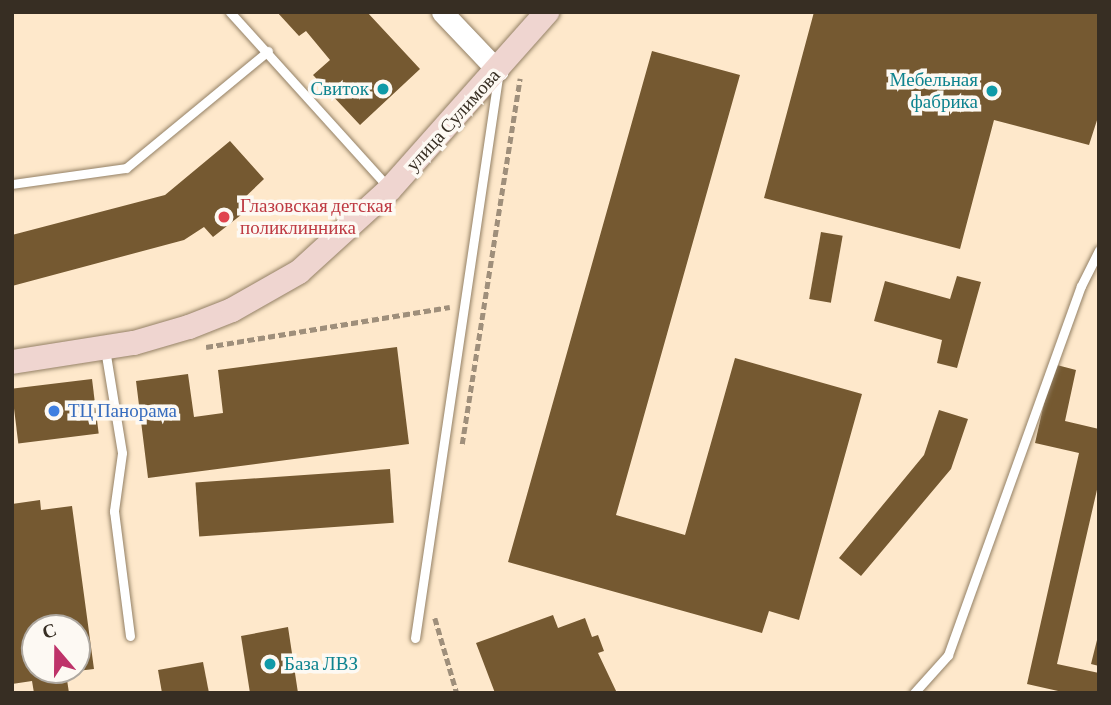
<!DOCTYPE html>
<meta charset="utf-8">
<style>
body{margin:0}
#map{position:relative;width:1111px;height:705px;overflow:hidden;background:#fee8cb;font-family:"Crimson Pro",serif}
div>[style]{position:absolute}
[style*='--x']{left:calc(var(--x)*1px);top:calc(var(--y)*1px);width:calc(var(--w)*1px);rotate:calc(var(--a)*1deg)}
.building>*{inset:0;background:#755931;transform-origin:0 0}
.path>*{height:4.5px;margin-top:-2.25px;transform-origin:0;background:repeating-linear-gradient(90deg,#9f8f7b 0 7px,transparent 0 10.5px)}
.roads{filter:drop-shadow(0 0 2px #938065) drop-shadow(0 0 2px #938065)}
.service>*{height:9px;margin:-4.5px;padding:0 4.5px;transform-origin:4.5px;border-radius:4.5px;background:#fff}
.tertiary>*{height:21px;margin:-10.5px;padding:0 10.5px;transform-origin:10.5px;border-radius:10.5px;background:#fff}
.secondary>*{height:24px;margin:-12px;padding:0 12px;transform-origin:12px;border-radius:12px;background:#efd5d0}
.dots>*{width:19px;height:19px;translate:-50% -50%;box-sizing:border-box;border:4px solid #fdf9f3;border-radius:50%}
span{translate:-50% -50%;white-space:nowrap;text-align:center;line-height:1.15;-webkit-text-stroke:7px #fdf9f3;paint-order:stroke}
.culture-label{font-size:19px;color:#0d838f}
.right{translate:-100% -50%;text-align:right}
.left{translate:0 -50%;text-align:left}
.street-label{font-size:19px;color:#372e23}
.health-label{font-size:19px;color:#be3a42}
.shop-label{font-size:19px;color:#366cbe}
.frame{position:absolute;inset:0;border:14px solid #372e23;pointer-events:none}
.north{position:absolute;left:21px;top:614px;width:70px;height:70px;box-sizing:border-box;background:#fdf9f3;border:2px solid #aea8a0;border-radius:50%;rotate:340deg;font-size:19px;font-weight:700;line-height:28px;text-align:center;color:#372e23}
.north::after{content:'';display:block;margin:auto;width:24px;height:32px;background:#be3369;clip-path:polygon(50% 0,100% 100%,50% 72%,0 100%)}
</style>
<div id="map">
<div class="building">
<i style="clip-path:polygon(277px 12px,367px 12px,420px 69px,360px 125px,313px 75px,330px 60px,306px 31px,299px 36px)"></i>
<i style="clip-path:polygon(814px 12px,1099px 12px,1099px 114px,1089px 145px,994px 120px,960px 249px,764px 198px)"></i>
<i style="clip-path:polygon(652px 51px,740px 75px,616px 515px,685px 535px,735px 358px,862px 394px,799px 620px,769px 611px,762px 633px,508px 562px)"></i>
<i style="clip-path:polygon(230px 141px,264px 179px,240px 202px,246px 211px,213px 237px,204px 227px,184px 240px,12px 286px,12px 235px,165px 195px)"></i>
<i style="left:821px;top:232px;width:22px;height:68px;rotate:10deg"></i>
<i style="clip-path:polygon(957px 276px,981px 282px,957px 368px,937px 363px,942px 340px,874px 321px,885px 281px,950px 299px)"></i>
<i style="clip-path:polygon(397px 347px,409px 444px,148px 478px,136px 381px,188px 374px,194px 417px,223px 413px,218px 370px)"></i>
<i style="clip-path:polygon(1053px 364px,1076px 370px,1065px 421px,1099px 429px,1099px 481px,1057px 664px,1099px 673px,1099px 693px,1067px 693px,1027px 684px,1079px 453px,1035px 443px)"></i>
<i style="left:92px;top:379px;width:55px;height:81px;rotate:83deg"></i>
<i style="clip-path:polygon(939px 410px,968px 419px,951px 469px,861px 576px,839px 558px,924px 455px)"></i>
<i style="left:390px;top:469px;width:54px;height:195px;rotate:86deg"></i>
<i style="clip-path:polygon(40px 500px,41px 510px,72px 506px,94px 669px,77px 671px,77px 628px,35px 628px,35px 670px,74px 670px,66px 673px,69px 693px,34px 693px,32px 681px,12px 684px,12px 504px)"></i>
<i style="clip-path:polygon(553px 615px,558px 628px,585px 618px,592px 637px,598px 635px,604px 651px,598px 653px,617px 693px,495px 693px,476px 643px)"></i>
<i style="clip-path:polygon(288px 627px,298px 693px,250px 693px,241px 636px)"></i>
<i style="clip-path:polygon(1098px 636px,1099px 637px,1099px 666px,1091px 664px)"></i>
<i style="clip-path:polygon(203px 662px,209px 693px,162px 693px,158px 670px)"></i>
</div>
<div class="path">
<i style="--x:206;--y:347;--w:247;--a:-9.3"></i>
<i style="--x:462;--y:444;--w:370;--a:-81"></i>
<i style="--x:435;--y:618;--w:78;--a:73.7"></i>
</div>
<div class="roads">
<div class="service">
<i style="--x:230;--y:12;--w:237;--a:47.9"></i>
<i style="--x:12;--y:184;--w:115;--a:-8"></i>
<i style="--x:126;--y:168;--w:184;--a:-39.5"></i>
<i style="--x:105;--y:349;--w:105;--a:80.7"></i>
<i style="--x:122;--y:453;--w:59;--a:97.9"></i>
<i style="--x:114;--y:511;--w:126;--a:82.7"></i>
<i style="--x:415;--y:638;--w:567;--a:-81.58"></i>
<i style="--x:914;--y:693;--w:51;--a:-48.2"></i>
<i style="--x:948;--y:655;--w:392;--a:-70.2"></i>
<i style="--x:1081;--y:286;--w:40;--a:-63.4"></i>
</div>
<div class="tertiary">
<i style="--x:442;--y:12;--w:81;--a:46.5"></i>
</div>
<div class="secondary">
<i style="--x:12;--y:362;--w:123;--a:-8.9"></i>
<i style="--x:134;--y:343;--w:57;--a:-16.2"></i>
<i style="--x:189;--y:327;--w:46;--a:-21.6"></i>
<i style="--x:232;--y:310;--w:77;--a:-29.6"></i>
<i style="--x:299;--y:272;--w:123;--a:-42.4"></i>
<i style="--x:390;--y:189;--w:237;--a:-48.4"></i>
</div>
</div>
<div class="dots">
<i style="left:383px;top:89px;background:#0f9aa8"></i>
<i style="left:992px;top:91px;background:#0f9aa8"></i>
<i style="left:224px;top:217px;background:#e0444e"></i>
<i style="left:54px;top:411px;background:#3f7fe0"></i>
<i style="left:270px;top:664px;background:#0f9aa8"></i>
</div>
<div class="culture-label">
<span class="right" style="left:978px;top:91px">Мебельная<br>фабрика</span>
<span class="right" style="left:369px;top:89px">Свиток</span>
<span class="left" style="left:284px;top:664px">База ЛВЗ</span>
</div>
<div class="street-label">
<span style="left:453px;top:120px;rotate:-48deg">улица Сулимова</span>
</div>
<div class="health-label">
<span class="left" style="left:240px;top:217px">Глазовская детская<br>поликлинника</span>
</div>
<div class="shop-label">
<span class="left" style="left:68px;top:411px">ТЦ Панорама</span>
</div>
<div class="frame"></div>
<div class="north">С</div>
</div>
